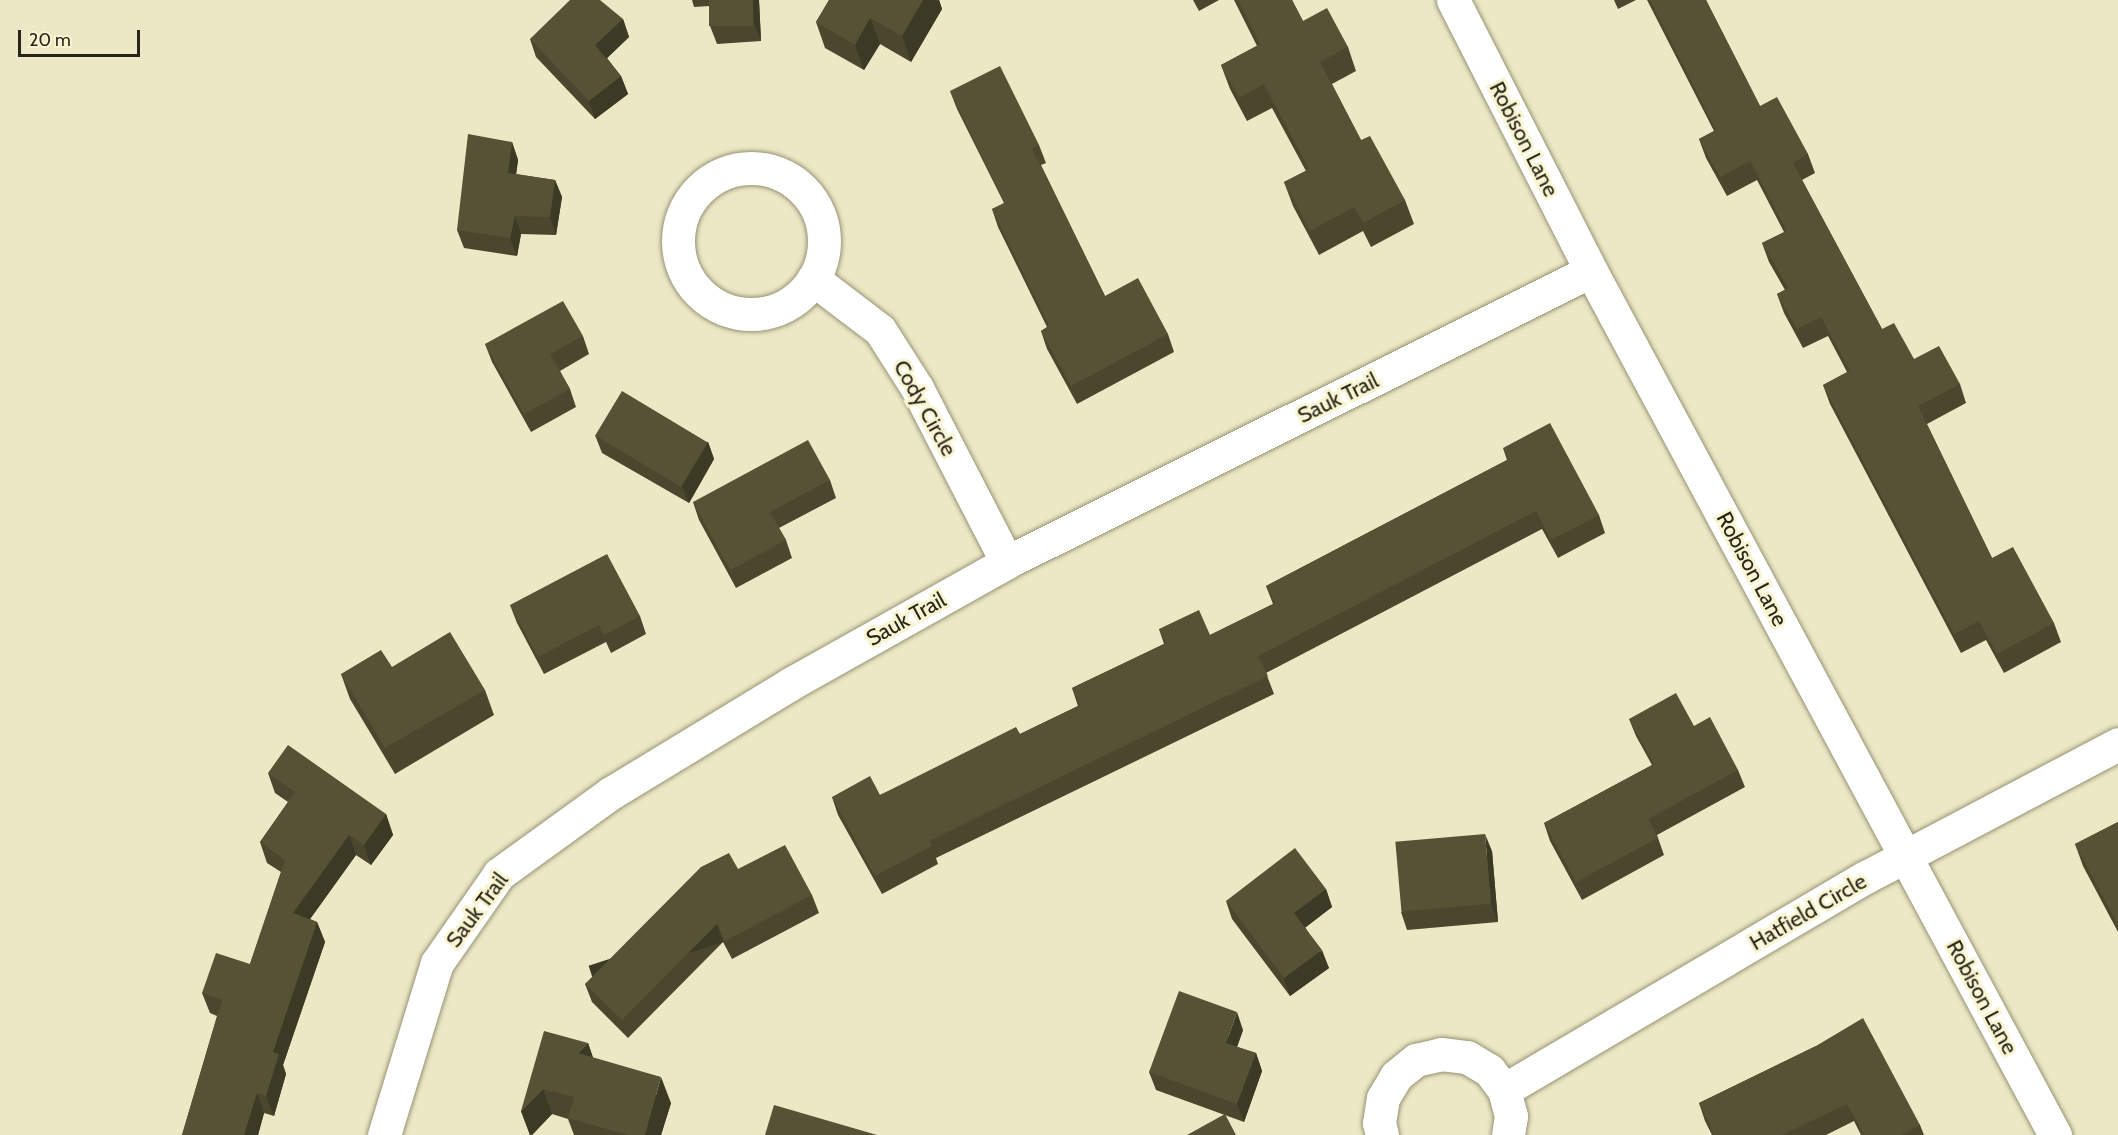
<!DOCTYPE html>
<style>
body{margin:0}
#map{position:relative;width:2118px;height:1135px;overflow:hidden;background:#ece8c6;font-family:Cabin,sans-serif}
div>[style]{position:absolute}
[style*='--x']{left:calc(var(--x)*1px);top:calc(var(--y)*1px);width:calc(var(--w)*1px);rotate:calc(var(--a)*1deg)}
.roads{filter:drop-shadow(0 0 2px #979374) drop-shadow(0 0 2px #979374)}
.minor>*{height:33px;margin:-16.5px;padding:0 16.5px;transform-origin:16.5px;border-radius:16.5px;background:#fff}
.minor>.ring{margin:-16.5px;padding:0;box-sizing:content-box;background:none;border:33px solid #fff;border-radius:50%}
.wall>*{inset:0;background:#4a472e}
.shaded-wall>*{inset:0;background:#3c3925;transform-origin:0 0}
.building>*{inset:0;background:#565235;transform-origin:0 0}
span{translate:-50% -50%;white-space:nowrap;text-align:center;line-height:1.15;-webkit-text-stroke:6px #f9f5d3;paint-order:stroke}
.street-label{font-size:22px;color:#282619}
.scale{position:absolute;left:18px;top:30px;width:122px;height:27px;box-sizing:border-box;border:3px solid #282619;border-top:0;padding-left:8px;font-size:18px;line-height:21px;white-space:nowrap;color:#282619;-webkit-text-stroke:4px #f9f5d3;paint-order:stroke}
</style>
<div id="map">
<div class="roads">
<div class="minor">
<i style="--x:1453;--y:0;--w:304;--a:63"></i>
<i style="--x:1591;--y:271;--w:981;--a:61.76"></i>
<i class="ring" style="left:678px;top:168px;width:113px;height:113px"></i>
<i style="--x:813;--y:279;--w:84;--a:37.3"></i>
<i style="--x:880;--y:330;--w:69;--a:57.5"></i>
<i style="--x:917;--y:388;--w:196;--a:62.7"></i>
<i style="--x:1504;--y:1090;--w:420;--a:-30.5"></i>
<i style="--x:1866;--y:877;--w:285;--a:-27.8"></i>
<i style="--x:384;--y:1135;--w:180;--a:-72.9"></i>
<i style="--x:437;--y:963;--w:108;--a:-55.1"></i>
<i style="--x:499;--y:874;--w:138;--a:-35.9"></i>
<i style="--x:611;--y:793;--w:210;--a:-31.3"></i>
<i style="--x:790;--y:684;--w:249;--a:-29.3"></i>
<i style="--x:1007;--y:562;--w:652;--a:-26.49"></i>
<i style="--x:1382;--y:1135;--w:12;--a:-104"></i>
<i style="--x:1379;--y:1123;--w:25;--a:-81"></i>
<i style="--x:1383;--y:1098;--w:26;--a:-59"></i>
<i style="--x:1396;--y:1076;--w:26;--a:-39"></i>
<i style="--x:1416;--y:1060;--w:26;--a:-13"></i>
<i style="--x:1441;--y:1054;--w:26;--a:7"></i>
<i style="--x:1467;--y:1057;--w:26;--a:31"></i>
<i style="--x:1489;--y:1070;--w:25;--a:53"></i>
<i style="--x:1504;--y:1090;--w:27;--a:75"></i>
<i style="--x:1511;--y:1116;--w:19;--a:99"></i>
</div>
</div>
<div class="wall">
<i style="clip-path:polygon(692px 0,759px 0,761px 41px,717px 44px,710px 26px,710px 6px,694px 7px)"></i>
<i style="clip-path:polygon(829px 0,939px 0,942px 9px,911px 62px,880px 44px,864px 70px,825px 48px,816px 22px)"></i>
<i style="clip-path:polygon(1193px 0,1219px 0,1199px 11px)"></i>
<i style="clip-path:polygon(1234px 0,1292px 0,1303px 21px,1348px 47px,1356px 71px,1332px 84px,1361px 140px,1405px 200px,1414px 224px,1371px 247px,1363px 231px,1319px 255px,1293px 206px,1284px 182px,1306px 171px,1272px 108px,1247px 121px,1230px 89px,1221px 65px,1257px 46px)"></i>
<i style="clip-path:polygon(1614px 0,1636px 0,1618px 9px)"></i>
<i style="clip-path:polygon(1647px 0,1706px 0,1760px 106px,1808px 154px,1815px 173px,1802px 180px,1882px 329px,1914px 359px,1960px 384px,1966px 403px,1927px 424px,1992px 558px,2054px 623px,2061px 642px,2004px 673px,1986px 640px,1961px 653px,1830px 404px,1823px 385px,1847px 372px,1828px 336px,1803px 348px,1784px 313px,1777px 294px,1785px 290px,1769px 262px,1762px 243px,1784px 232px,1757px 180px,1727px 196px,1706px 158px,1699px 139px,1714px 131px)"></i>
<i style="clip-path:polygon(623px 19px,629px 37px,607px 58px,621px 76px,628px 94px,595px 119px,536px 57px,530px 39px)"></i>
<i style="clip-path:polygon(950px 91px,1039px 145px,1046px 163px,1041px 165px,1105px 296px,1168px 334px,1174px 352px,1077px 404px,1047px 349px,1041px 331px,1047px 327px,998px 227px,992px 209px,1004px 203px,957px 109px)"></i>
<i style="clip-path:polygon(512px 142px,518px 160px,516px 174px,555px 180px,562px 197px,556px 235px,521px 234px,517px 256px,464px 248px,457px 230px)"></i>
<i style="clip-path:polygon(583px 336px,589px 354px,560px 371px,570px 389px,576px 407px,531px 432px,492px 362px,485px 344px)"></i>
<i style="clip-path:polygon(595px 435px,708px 442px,714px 459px,689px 503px,602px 453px)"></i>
<i style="clip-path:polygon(1503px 448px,1599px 515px,1605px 533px,1558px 558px,1542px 529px,1266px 673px,1274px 694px,936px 858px,938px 864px,882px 894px,838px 815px,832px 797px,880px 795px,1020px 734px,1078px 706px,1072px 688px,1164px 644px,1159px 629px,1210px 635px,1273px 604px,1266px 586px,1507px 460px)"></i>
<i style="clip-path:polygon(830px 480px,836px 498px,779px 528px,786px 540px,792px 558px,736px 588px,699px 520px,693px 502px)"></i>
<i style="clip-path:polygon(510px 605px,640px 616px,646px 634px,611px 653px,606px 642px,544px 674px,517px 623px)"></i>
<i style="clip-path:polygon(392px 667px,485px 690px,494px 715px,395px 774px,350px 699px,341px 674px)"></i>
<i style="clip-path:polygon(1629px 719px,1694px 726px,1738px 770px,1745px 787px,1657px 835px,1664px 855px,1582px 900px,1550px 841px,1544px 823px,1652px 765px,1636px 736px)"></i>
<i style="clip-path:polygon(268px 773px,386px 814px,393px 835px,371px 865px,356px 855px,310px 919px,317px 922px,325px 942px,283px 1065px,286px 1074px,274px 1116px,264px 1113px,258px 1135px,182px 1135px,217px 1016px,210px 1013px,202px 993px,250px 964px,281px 872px,267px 863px,260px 842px,288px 802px,275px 793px)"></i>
<i style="clip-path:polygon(2118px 822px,2118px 932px,2083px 866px,2075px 844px)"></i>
<i style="clip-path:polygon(1492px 851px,1498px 922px,1407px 930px,1401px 912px)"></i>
<i style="clip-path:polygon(738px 869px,812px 895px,819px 913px,732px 959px,723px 942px,628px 1038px,592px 1002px,585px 984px)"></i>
<i style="clip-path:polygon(1326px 889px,1332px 907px,1305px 927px,1329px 968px,1290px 996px,1232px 919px,1226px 901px)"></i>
<i style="clip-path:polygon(1243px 1030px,1237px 1047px,1256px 1053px,1262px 1071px,1244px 1122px,1156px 1090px,1149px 1072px)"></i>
<i style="clip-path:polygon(588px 1043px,593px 1058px,671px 1103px,661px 1135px,574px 1135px,568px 1119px,552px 1114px,532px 1135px,530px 1135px,521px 1111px)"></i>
<i style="clip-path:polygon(1816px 1046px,1920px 1125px,1924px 1135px,1861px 1135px,1854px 1121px,1826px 1135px,1712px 1135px,1705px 1121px,1699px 1103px)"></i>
</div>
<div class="shaded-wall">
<i style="clip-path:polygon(753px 0,759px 0,761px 41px,754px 23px)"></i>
<i style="clip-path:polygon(923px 0,939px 0,942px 9px,911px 62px,902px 36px)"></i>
<i style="clip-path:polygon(870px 18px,880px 44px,864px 70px,855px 45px)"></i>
<i style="clip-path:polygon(623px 19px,629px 37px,602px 63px,595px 45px)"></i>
<i style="clip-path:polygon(621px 76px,628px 94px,595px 119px,589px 101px)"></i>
<i style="clip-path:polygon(512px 142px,518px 160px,514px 191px,508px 173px)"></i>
<i style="clip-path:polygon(555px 180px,562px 197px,556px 235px,550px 217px)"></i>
<i style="clip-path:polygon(515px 216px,521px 234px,517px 256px,510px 238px)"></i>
<i style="clip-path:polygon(708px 442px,714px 459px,689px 503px,682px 486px)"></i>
<i style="clip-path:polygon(386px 814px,393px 835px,371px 865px,364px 845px)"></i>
<i style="clip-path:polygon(1485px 834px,1492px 851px,1498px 922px,1491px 904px)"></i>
<i style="clip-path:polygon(349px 835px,356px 855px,300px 933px,293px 913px)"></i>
<i style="clip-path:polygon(1326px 889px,1332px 907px,1301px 931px,1294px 913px)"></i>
<i style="clip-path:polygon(317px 922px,325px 942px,283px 1065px,286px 1074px,274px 1116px,266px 1096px,273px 1052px)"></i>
<i style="left:717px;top:924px;width:19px;height:135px;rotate:72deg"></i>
<i style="clip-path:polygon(1322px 950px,1329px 968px,1290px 996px,1284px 978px)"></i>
<i style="clip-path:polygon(1237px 1012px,1243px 1030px,1232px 1061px,1226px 1043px)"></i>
<i style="clip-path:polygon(588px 1043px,597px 1069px,578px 1053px)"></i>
<i style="clip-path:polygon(1256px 1053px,1262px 1071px,1244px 1122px,1237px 1104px)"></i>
<i style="clip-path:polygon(661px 1077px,671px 1103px,661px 1135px,645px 1135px)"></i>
<i style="clip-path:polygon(543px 1089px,552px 1114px,532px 1135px,530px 1135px,521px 1111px)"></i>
<i style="clip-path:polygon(257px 1093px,264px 1113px,258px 1135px,244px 1135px)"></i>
</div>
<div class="building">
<i style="clip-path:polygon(570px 0,600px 0,623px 19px,595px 45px,621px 76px,589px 101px,530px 39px)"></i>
<i style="left:709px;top:0;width:44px;height:26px"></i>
<i style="clip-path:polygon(829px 0,923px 0,902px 36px,870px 18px,855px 45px,816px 22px)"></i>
<i style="clip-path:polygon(1238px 0,1292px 0,1303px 21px,1327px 8px,1348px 47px,1320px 62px,1361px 140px,1370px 136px,1405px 200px,1363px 223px,1354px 207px,1310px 231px,1284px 182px,1309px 169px,1264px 84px,1239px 98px,1221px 65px,1260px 44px)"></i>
<i style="clip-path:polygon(1650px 0,1706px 0,1760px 106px,1777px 97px,1808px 154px,1793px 163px,1882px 329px,1894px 323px,1914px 359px,1939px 346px,1960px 384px,1918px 406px,1992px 558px,2013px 547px,2054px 623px,1997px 654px,1979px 621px,1954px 634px,1823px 385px,1850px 371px,1821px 317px,1797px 329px,1777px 294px,1788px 288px,1762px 243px,1787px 231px,1750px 161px,1720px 177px,1699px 139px,1716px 130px)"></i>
<i style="clip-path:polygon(1000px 66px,1039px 145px,1032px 149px,1105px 296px,1138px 278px,1168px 334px,1071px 386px,1041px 331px,1049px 326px,992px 209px,1005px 203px,950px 91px)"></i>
<i style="clip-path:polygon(468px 134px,512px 142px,508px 173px,555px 180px,550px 217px,515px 216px,510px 238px,457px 230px)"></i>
<i style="clip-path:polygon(563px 301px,583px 336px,550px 354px,570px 389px,524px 414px,485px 344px)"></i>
<i style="left:622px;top:391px;width:100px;height:52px;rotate:31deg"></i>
<i style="clip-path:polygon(1550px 423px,1599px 515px,1551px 540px,1536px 511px,1258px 656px,1268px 676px,929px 841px,932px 846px,875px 876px,832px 797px,870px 776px,880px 795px,1016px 727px,1020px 734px,1080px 705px,1072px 688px,1166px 643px,1159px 629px,1199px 610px,1210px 635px,1275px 603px,1266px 586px,1509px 459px,1503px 448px)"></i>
<i style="clip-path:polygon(808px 440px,830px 480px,770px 512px,786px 540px,730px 570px,693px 502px)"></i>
<i style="clip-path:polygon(607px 554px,640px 616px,604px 635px,599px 625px,538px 657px,510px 605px)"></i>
<i style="clip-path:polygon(450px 632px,485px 690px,385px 748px,341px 674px,381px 650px,392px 667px)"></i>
<i style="clip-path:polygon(1676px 693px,1694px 726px,1710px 717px,1738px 770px,1648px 819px,1658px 838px,1576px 882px,1544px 823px,1654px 764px,1629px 719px)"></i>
<i style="clip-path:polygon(288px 745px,386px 814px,364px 845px,349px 835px,293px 913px,317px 922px,273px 1052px,279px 1054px,266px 1096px,257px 1093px,244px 1135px,182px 1135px,222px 1000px,202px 993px,216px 953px,250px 964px,285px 860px,260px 842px,295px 792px,268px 773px)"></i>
<i style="clip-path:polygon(2118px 822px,2118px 925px,2075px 844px)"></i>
<i style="left:1485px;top:834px;width:70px;height:90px;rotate:85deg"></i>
<i style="clip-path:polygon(785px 845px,812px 895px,725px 941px,717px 924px,622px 1020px,585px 984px,701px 867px,729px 853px,738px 869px)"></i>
<i style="clip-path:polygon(1295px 848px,1326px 889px,1294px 913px,1322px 950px,1284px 978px,1226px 901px)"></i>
<i style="clip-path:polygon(1179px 991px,1237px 1012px,1226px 1043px,1256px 1053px,1237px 1104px,1149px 1072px)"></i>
<i style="clip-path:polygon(1863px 1018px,1920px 1125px,1902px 1135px,1864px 1135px,1847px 1104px,1782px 1135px,1714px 1135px,1699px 1103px,1816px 1046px)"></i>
<i style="clip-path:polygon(544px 1031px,588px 1043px,578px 1053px,661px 1077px,645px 1135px,628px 1135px,568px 1118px,574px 1097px,543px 1089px,521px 1111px)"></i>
<i style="clip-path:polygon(774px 1105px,877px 1135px,765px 1135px)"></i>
<i style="clip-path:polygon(1225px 1114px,1236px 1135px,1187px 1135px)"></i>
</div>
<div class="street-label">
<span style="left:1524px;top:139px;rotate:63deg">Robison Lane</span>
<span style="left:1338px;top:398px;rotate:-26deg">Sauk Trail</span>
<span style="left:925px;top:408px;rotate:61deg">Cody Circle</span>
<span style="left:1752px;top:569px;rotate:62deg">Robison Lane</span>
<span style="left:906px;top:619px;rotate:-29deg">Sauk Trail</span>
<span style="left:477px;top:910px;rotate:-53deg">Sauk Trail</span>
<span style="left:1808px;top:912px;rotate:-30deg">Hatfield Circle</span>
<span style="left:1982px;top:997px;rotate:62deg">Robison Lane</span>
</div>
<div class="scale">20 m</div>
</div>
